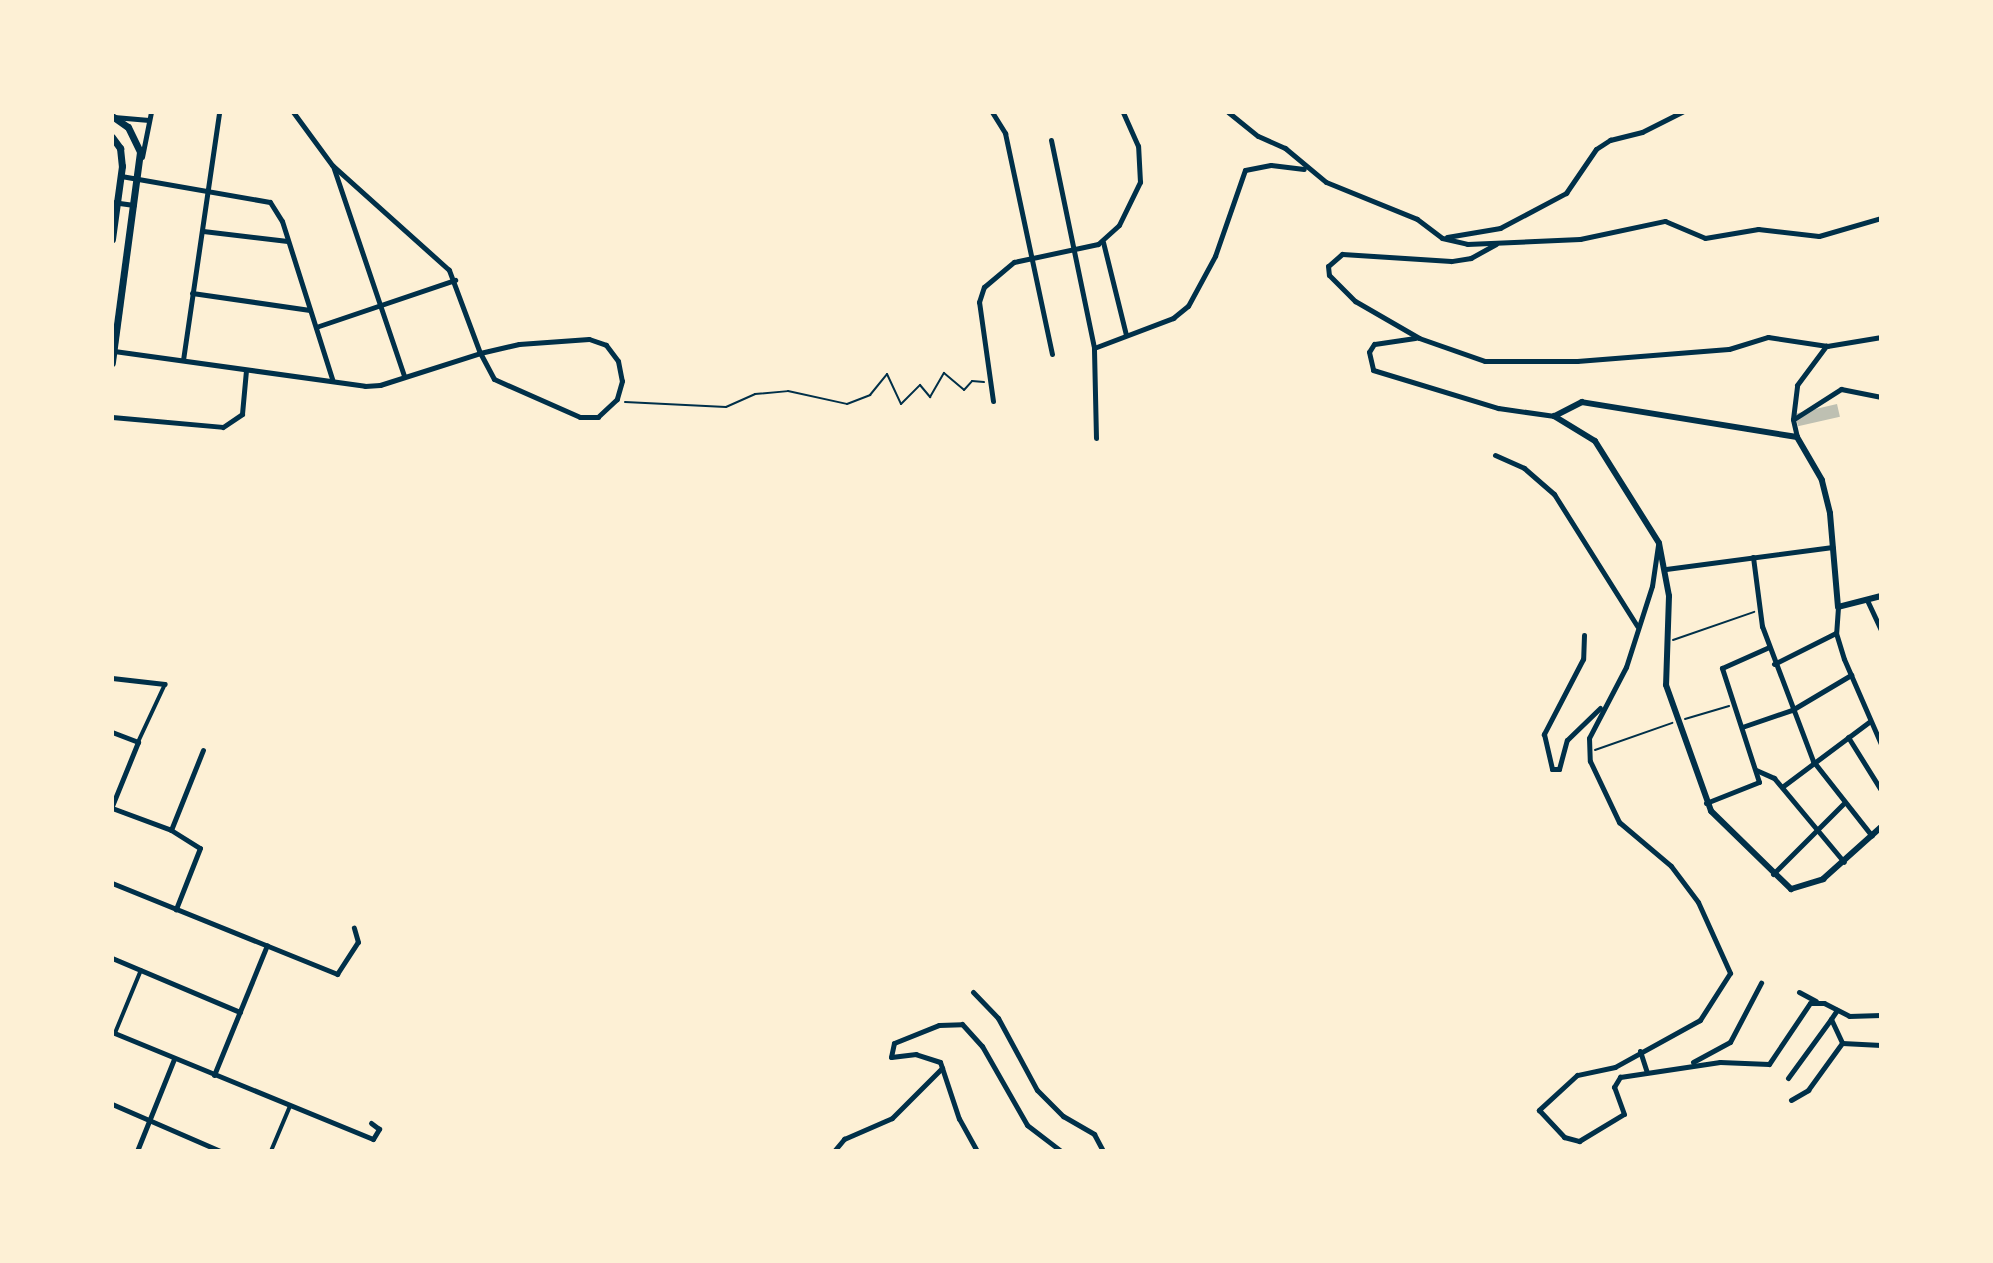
<!DOCTYPE html>
<style>
body{margin:0}
#map{position:relative;width:1993px;height:1263px;overflow:hidden;background:#fdf0d5;font-family:Cabin,sans-serif}
div>[style]{position:absolute}
[style*='--x']{left:calc(var(--x)*1px);top:calc(var(--y)*1px);width:calc(var(--w)*1px);rotate:calc(var(--a)*1deg)}
.building>*{inset:0;background:#bec0b2;transform-origin:0 0}
.path>*{height:2px;margin:-1px;padding:0 1px;transform-origin:1px;border-radius:1px;background:#003049}
.pedestrian>*{height:4px;margin:-2px;padding:0 2px;transform-origin:2px;border-radius:2px;background:#003049}
.minor>*{height:5px;margin:-2.5px;padding:0 2.5px;transform-origin:2.5px;border-radius:2.5px;background:#003049}
.tertiary>*{height:6px;margin:-3px;padding:0 3px;transform-origin:3px;border-radius:3px;background:#003049}
.secondary>*{height:7px;margin:-3.5px;padding:0 3.5px;transform-origin:3.5px;border-radius:3.5px;background:#003049}
span{translate:-50% -50%;white-space:nowrap;text-align:center;line-height:1.15;-webkit-text-stroke:8px #fdf0d5;paint-order:stroke}
.frame{position:absolute;inset:0;border:114px solid #fdf0d5;pointer-events:none}
</style>
<div id="map">
<div class="building">
<i style="left:1837px;top:404px;width:13px;height:43px;rotate:77deg"></i>
</div>
<div class="path">
<i style="--x:112;--y:169;--w:1;--a:0"></i>
<i style="--x:625;--y:402;--w:101;--a:2.8"></i>
<i style="--x:726;--y:407;--w:32;--a:-24"></i>
<i style="--x:755;--y:394;--w:33;--a:-5"></i>
<i style="--x:788;--y:391;--w:60;--a:12.4"></i>
<i style="--x:847;--y:404;--w:25;--a:-21"></i>
<i style="--x:870;--y:395;--w:27;--a:-51"></i>
<i style="--x:887;--y:374;--w:33;--a:65"></i>
<i style="--x:901;--y:404;--w:27;--a:-45"></i>
<i style="--x:920;--y:385;--w:16;--a:50"></i>
<i style="--x:930;--y:397;--w:28;--a:-60"></i>
<i style="--x:944;--y:373;--w:26;--a:40"></i>
<i style="--x:964;--y:390;--w:12;--a:-48"></i>
<i style="--x:972;--y:381;--w:12;--a:5"></i>
<i style="--x:1673;--y:640;--w:86;--a:-19.1"></i>
<i style="--x:1685;--y:719;--w:46;--a:-16.5"></i>
<i style="--x:1595;--y:750;--w:82;--a:-19.3"></i>
</div>
<div class="pedestrian">
<i style="--x:138;--y:742;--w:64;--a:-65"></i>
<i style="--x:115;--y:1033;--w:68;--a:-67.6"></i>
<i style="--x:271;--y:1151;--w:49;--a:-67.1"></i>
</div>
<div class="minor">
<i style="--x:992;--y:112;--w:25;--a:58"></i>
<i style="--x:1005;--y:133;--w:226;--a:78"></i>
<i style="--x:1228;--y:112;--w:38;--a:39"></i>
<i style="--x:1258;--y:136;--w:30;--a:24"></i>
<i style="--x:1285;--y:148;--w:53;--a:39.7"></i>
<i style="--x:1326;--y:182;--w:98;--a:22.1"></i>
<i style="--x:1417;--y:219;--w:31;--a:37"></i>
<i style="--x:1442;--y:238;--w:26;--a:13"></i>
<i style="--x:1467;--y:244;--w:113;--a:-2.5"></i>
<i style="--x:1580;--y:239;--w:87;--a:-12"></i>
<i style="--x:1665;--y:221;--w:43;--a:23"></i>
<i style="--x:1705;--y:238;--w:54;--a:-9.6"></i>
<i style="--x:1758;--y:229;--w:61;--a:6.5"></i>
<i style="--x:1819;--y:236;--w:65;--a:-16.2"></i>
<i style="--x:114;--y:117;--w:35;--a:5"></i>
<i style="--x:1051;--y:140;--w:211;--a:78.3"></i>
<i style="--x:142;--y:157;--w:46;--a:-78.7"></i>
<i style="--x:333;--y:166;--w:222;--a:71.3"></i>
<i style="--x:121;--y:176;--w:151;--a:9.9"></i>
<i style="--x:270;--y:202;--w:22;--a:58"></i>
<i style="--x:282;--y:221;--w:166;--a:72.4"></i>
<i style="--x:112;--y:202;--w:22;--a:8"></i>
<i style="--x:203;--y:231;--w:85;--a:6.8"></i>
<i style="--x:1447;--y:237;--w:54;--a:-9.6"></i>
<i style="--x:1500;--y:228;--w:75;--a:-27.9"></i>
<i style="--x:1566;--y:193;--w:53;--a:-55.7"></i>
<i style="--x:1596;--y:149;--w:17;--a:-33"></i>
<i style="--x:1610;--y:140;--w:33;--a:-14"></i>
<i style="--x:1642;--y:132;--w:45;--a:-26.6"></i>
<i style="--x:1103;--y:242;--w:96;--a:76.1"></i>
<i style="--x:1496;--y:244;--w:29;--a:151"></i>
<i style="--x:1471;--y:258;--w:20;--a:171"></i>
<i style="--x:1451;--y:261;--w:109;--a:-176.3"></i>
<i style="--x:1342;--y:254;--w:18;--a:139"></i>
<i style="--x:1328;--y:266;--w:9;--a:84"></i>
<i style="--x:1329;--y:275;--w:37;--a:45"></i>
<i style="--x:1355;--y:301;--w:74;--a:30"></i>
<i style="--x:1419;--y:338;--w:70;--a:19.2"></i>
<i style="--x:1485;--y:361;--w:92;--a:0"></i>
<i style="--x:1577;--y:361;--w:152;--a:-4.5"></i>
<i style="--x:1729;--y:349;--w:41;--a:-17.1"></i>
<i style="--x:1768;--y:337;--w:60;--a:8.7"></i>
<i style="--x:1827;--y:346;--w:55;--a:-9.5"></i>
<i style="--x:192;--y:293;--w:119;--a:8.2"></i>
<i style="--x:316;--y:327;--w:147;--a:-18.7"></i>
<i style="--x:1415;--y:338;--w:41;--a:171.7"></i>
<i style="--x:1374;--y:344;--w:9;--a:122"></i>
<i style="--x:1369;--y:352;--w:18;--a:77"></i>
<i style="--x:1373;--y:370;--w:131;--a:16.9"></i>
<i style="--x:1498;--y:408;--w:57;--a:8.1"></i>
<i style="--x:114;--y:351;--w:253;--a:7.9"></i>
<i style="--x:365;--y:386;--w:15;--a:-4"></i>
<i style="--x:380;--y:385;--w:105;--a:-17.7"></i>
<i style="--x:480;--y:353;--w:40;--a:-13"></i>
<i style="--x:519;--y:344;--w:70;--a:-4.1"></i>
<i style="--x:589;--y:339;--w:18;--a:19"></i>
<i style="--x:606;--y:345;--w:20;--a:53"></i>
<i style="--x:618;--y:361;--w:20;--a:79"></i>
<i style="--x:622;--y:381;--w:19;--a:106"></i>
<i style="--x:617;--y:399;--w:26;--a:137"></i>
<i style="--x:598;--y:417;--w:18;--a:180"></i>
<i style="--x:580;--y:417;--w:94;--a:-156.2"></i>
<i style="--x:494;--y:379;--w:30;--a:-118"></i>
<i style="--x:480;--y:353;--w:89;--a:-110.5"></i>
<i style="--x:449;--y:270;--w:157;--a:-138.1"></i>
<i style="--x:332;--y:165;--w:66;--a:-126.3"></i>
<i style="--x:183;--y:360;--w:251;--a:-81.7"></i>
<i style="--x:993;--y:401;--w:100;--a:-98"></i>
<i style="--x:979;--y:302;--w:16;--a:-72"></i>
<i style="--x:984;--y:287;--w:39;--a:-40"></i>
<i style="--x:1014;--y:262;--w:86;--a:-12.1"></i>
<i style="--x:1098;--y:244;--w:28;--a:-42"></i>
<i style="--x:1119;--y:225;--w:48;--a:-64"></i>
<i style="--x:1140;--y:182;--w:36;--a:-93"></i>
<i style="--x:1138;--y:146;--w:37;--a:-114"></i>
<i style="--x:112;--y:417;--w:111;--a:5.1"></i>
<i style="--x:223;--y:427;--w:23;--a:-34"></i>
<i style="--x:242;--y:414;--w:44;--a:-84.8"></i>
<i style="--x:1794;--y:419;--w:56;--a:-32.6"></i>
<i style="--x:1841;--y:389;--w:41;--a:11.3"></i>
<i style="--x:1797;--y:437;--w:18;--a:-103"></i>
<i style="--x:1793;--y:419;--w:34;--a:-83"></i>
<i style="--x:1797;--y:385;--w:49;--a:-53.4"></i>
<i style="--x:1096;--y:438;--w:90;--a:-91.3"></i>
<i style="--x:1094;--y:348;--w:85;--a:-20.8"></i>
<i style="--x:1173;--y:318;--w:19;--a:-39"></i>
<i style="--x:1188;--y:306;--w:57;--a:-61.6"></i>
<i style="--x:1215;--y:256;--w:91;--a:-70.8"></i>
<i style="--x:1245;--y:170;--w:26;--a:-11"></i>
<i style="--x:1271;--y:165;--w:33;--a:7"></i>
<i style="--x:1495;--y:455;--w:32;--a:24"></i>
<i style="--x:1524;--y:468;--w:40;--a:41"></i>
<i style="--x:1554;--y:494;--w:156;--a:57.8"></i>
<i style="--x:1658;--y:545;--w:41;--a:98.3"></i>
<i style="--x:1652;--y:586;--w:85;--a:107.8"></i>
<i style="--x:1626;--y:667;--w:80;--a:117.5"></i>
<i style="--x:1589;--y:738;--w:23;--a:88"></i>
<i style="--x:1590;--y:761;--w:68;--a:64.6"></i>
<i style="--x:1619;--y:822;--w:68;--a:40.2"></i>
<i style="--x:1671;--y:866;--w:45;--a:53.1"></i>
<i style="--x:1698;--y:902;--w:78;--a:65.7"></i>
<i style="--x:1730;--y:973;--w:56;--a:122.6"></i>
<i style="--x:1700;--y:1020;--w:97;--a:151.1"></i>
<i style="--x:1615;--y:1067;--w:39;--a:168"></i>
<i style="--x:1577;--y:1075;--w:52;--a:137.4"></i>
<i style="--x:1539;--y:1110;--w:37;--a:47"></i>
<i style="--x:1564;--y:1137;--w:16;--a:15"></i>
<i style="--x:1579;--y:1141;--w:52;--a:-31"></i>
<i style="--x:1624;--y:1114;--w:29;--a:-110"></i>
<i style="--x:1614;--y:1087;--w:12;--a:-59"></i>
<i style="--x:1620;--y:1077;--w:101;--a:-8.5"></i>
<i style="--x:1720;--y:1062;--w:49;--a:2.3"></i>
<i style="--x:1769;--y:1064;--w:73;--a:-56.1"></i>
<i style="--x:1810;--y:1003;--w:14;--a:0"></i>
<i style="--x:1824;--y:1003;--w:28;--a:27"></i>
<i style="--x:1849;--y:1016;--w:32;--a:-2"></i>
<i style="--x:1753;--y:557;--w:70;--a:82.6"></i>
<i style="--x:1762;--y:626;--w:144;--a:69.3"></i>
<i style="--x:1813;--y:761;--w:95;--a:51.8"></i>
<i style="--x:1666;--y:569;--w:168;--a:-7.5"></i>
<i style="--x:1867;--y:600;--w:33;--a:65"></i>
<i style="--x:1838;--y:607;--w:26;--a:94"></i>
<i style="--x:1836;--y:633;--w:27;--a:73"></i>
<i style="--x:1844;--y:659;--w:93;--a:66.5"></i>
<i style="--x:1584;--y:635;--w:24;--a:92"></i>
<i style="--x:1583;--y:659;--w:85;--a:117.5"></i>
<i style="--x:1544;--y:734;--w:36;--a:77"></i>
<i style="--x:1552;--y:769;--w:7;--a:0"></i>
<i style="--x:1559;--y:769;--w:30;--a:-75"></i>
<i style="--x:1567;--y:740;--w:46;--a:-44.1"></i>
<i style="--x:1774;--y:664;--w:69;--a:-26.6"></i>
<i style="--x:112;--y:678;--w:53;--a:6.5"></i>
<i style="--x:1742;--y:727;--w:53;--a:-18.8"></i>
<i style="--x:1792;--y:710;--w:69;--a:-30.7"></i>
<i style="--x:112;--y:732;--w:28;--a:21"></i>
<i style="--x:138;--y:742;--w:69;--a:112.1"></i>
<i style="--x:1848;--y:737;--w:62;--a:58.1"></i>
<i style="--x:1756;--y:770;--w:20;--a:24"></i>
<i style="--x:1774;--y:778;--w:109;--a:50.2"></i>
<i style="--x:1782;--y:787;--w:109;--a:-36.8"></i>
<i style="--x:1706;--y:803;--w:57;--a:-21.6"></i>
<i style="--x:1759;--y:782;--w:120;--a:-108"></i>
<i style="--x:1722;--y:668;--w:51;--a:-24.1"></i>
<i style="--x:112;--y:808;--w:63;--a:20.4"></i>
<i style="--x:171;--y:830;--w:34;--a:32"></i>
<i style="--x:200;--y:848;--w:66;--a:111.5"></i>
<i style="--x:171;--y:830;--w:86;--a:-68.2"></i>
<i style="--x:1773;--y:874;--w:99;--a:-45"></i>
<i style="--x:112;--y:883;--w:243;--a:22"></i>
<i style="--x:337;--y:974;--w:38;--a:-57"></i>
<i style="--x:358;--y:942;--w:15;--a:-106"></i>
<i style="--x:112;--y:958;--w:139;--a:22.9"></i>
<i style="--x:973;--y:992;--w:36;--a:46"></i>
<i style="--x:998;--y:1018;--w:82;--a:61.6"></i>
<i style="--x:1037;--y:1090;--w:37;--a:45"></i>
<i style="--x:1063;--y:1116;--w:36;--a:30"></i>
<i style="--x:1094;--y:1134;--w:19;--a:62"></i>
<i style="--x:1799;--y:992;--w:19;--a:28"></i>
<i style="--x:1837;--y:1010;--w:11;--a:124"></i>
<i style="--x:1831;--y:1019;--w:26;--a:65"></i>
<i style="--x:1842;--y:1043;--w:39;--a:3"></i>
<i style="--x:112;--y:1032;--w:282;--a:22.3"></i>
<i style="--x:373;--y:1139;--w:12;--a:-59"></i>
<i style="--x:379;--y:1129;--w:10;--a:-143"></i>
<i style="--x:1640;--y:1051;--w:22;--a:72"></i>
<i style="--x:1693;--y:1062;--w:42;--a:-28.4"></i>
<i style="--x:1730;--y:1042;--w:67;--a:-62.3"></i>
<i style="--x:214;--y:1075;--w:140;--a:-67.8"></i>
<i style="--x:1788;--y:1078;--w:73;--a:-53.9"></i>
<i style="--x:1791;--y:1100;--w:20;--a:-30"></i>
<i style="--x:1808;--y:1090;--w:58;--a:-54.1"></i>
<i style="--x:112;--y:1104;--w:118;--a:23.5"></i>
<i style="--x:137;--y:1151;--w:99;--a:-68.1"></i>
<i style="--x:834;--y:1151;--w:16;--a:-50"></i>
<i style="--x:844;--y:1139;--w:52;--a:-23.6"></i>
<i style="--x:892;--y:1118;--w:71;--a:-45"></i>
<i style="--x:977;--y:1151;--w:37;--a:-119"></i>
<i style="--x:959;--y:1119;--w:60;--a:-108.4"></i>
<i style="--x:940;--y:1062;--w:25;--a:-162"></i>
<i style="--x:916;--y:1054;--w:25;--a:173"></i>
<i style="--x:891;--y:1057;--w:14;--a:-78"></i>
<i style="--x:894;--y:1043;--w:48;--a:-21.8"></i>
<i style="--x:939;--y:1025;--w:23;--a:-2"></i>
<i style="--x:962;--y:1024;--w:30;--a:48"></i>
<i style="--x:982;--y:1046;--w:91;--a:60.3"></i>
<i style="--x:1027;--y:1125;--w:43;--a:37.4"></i>
</div>
<div class="tertiary">
<i style="--x:1881;--y:596;--w:44;--a:165.7"></i>
<i style="--x:1838;--y:607;--w:94;--a:-94.9"></i>
<i style="--x:1830;--y:513;--w:34;--a:-104"></i>
<i style="--x:1822;--y:480;--w:50;--a:-120.2"></i>
<i style="--x:1797;--y:437;--w:218;--a:-170.8"></i>
<i style="--x:1582;--y:402;--w:31;--a:153"></i>
<i style="--x:1554;--y:416;--w:48;--a:31.4"></i>
<i style="--x:1595;--y:441;--w:120;--a:57.9"></i>
<i style="--x:1659;--y:543;--w:54;--a:79.3"></i>
<i style="--x:1669;--y:596;--w:89;--a:91.9"></i>
<i style="--x:1666;--y:685;--w:134;--a:70.3"></i>
<i style="--x:1711;--y:811;--w:112;--a:44.3"></i>
<i style="--x:1791;--y:889;--w:34;--a:-17"></i>
<i style="--x:1823;--y:879;--w:78;--a:-41.9"></i>
</div>
<div class="secondary">
<i style="--x:112;--y:116;--w:19;--a:35"></i>
<i style="--x:128;--y:127;--w:28;--a:64"></i>
<i style="--x:140;--y:152;--w:213;--a:97.6"></i>
<i style="--x:112;--y:137;--w:14;--a:54"></i>
<i style="--x:120;--y:148;--w:18;--a:84"></i>
<i style="--x:122;--y:166;--w:74;--a:97.8"></i>
</div>
<div class="frame"></div>
</div>
